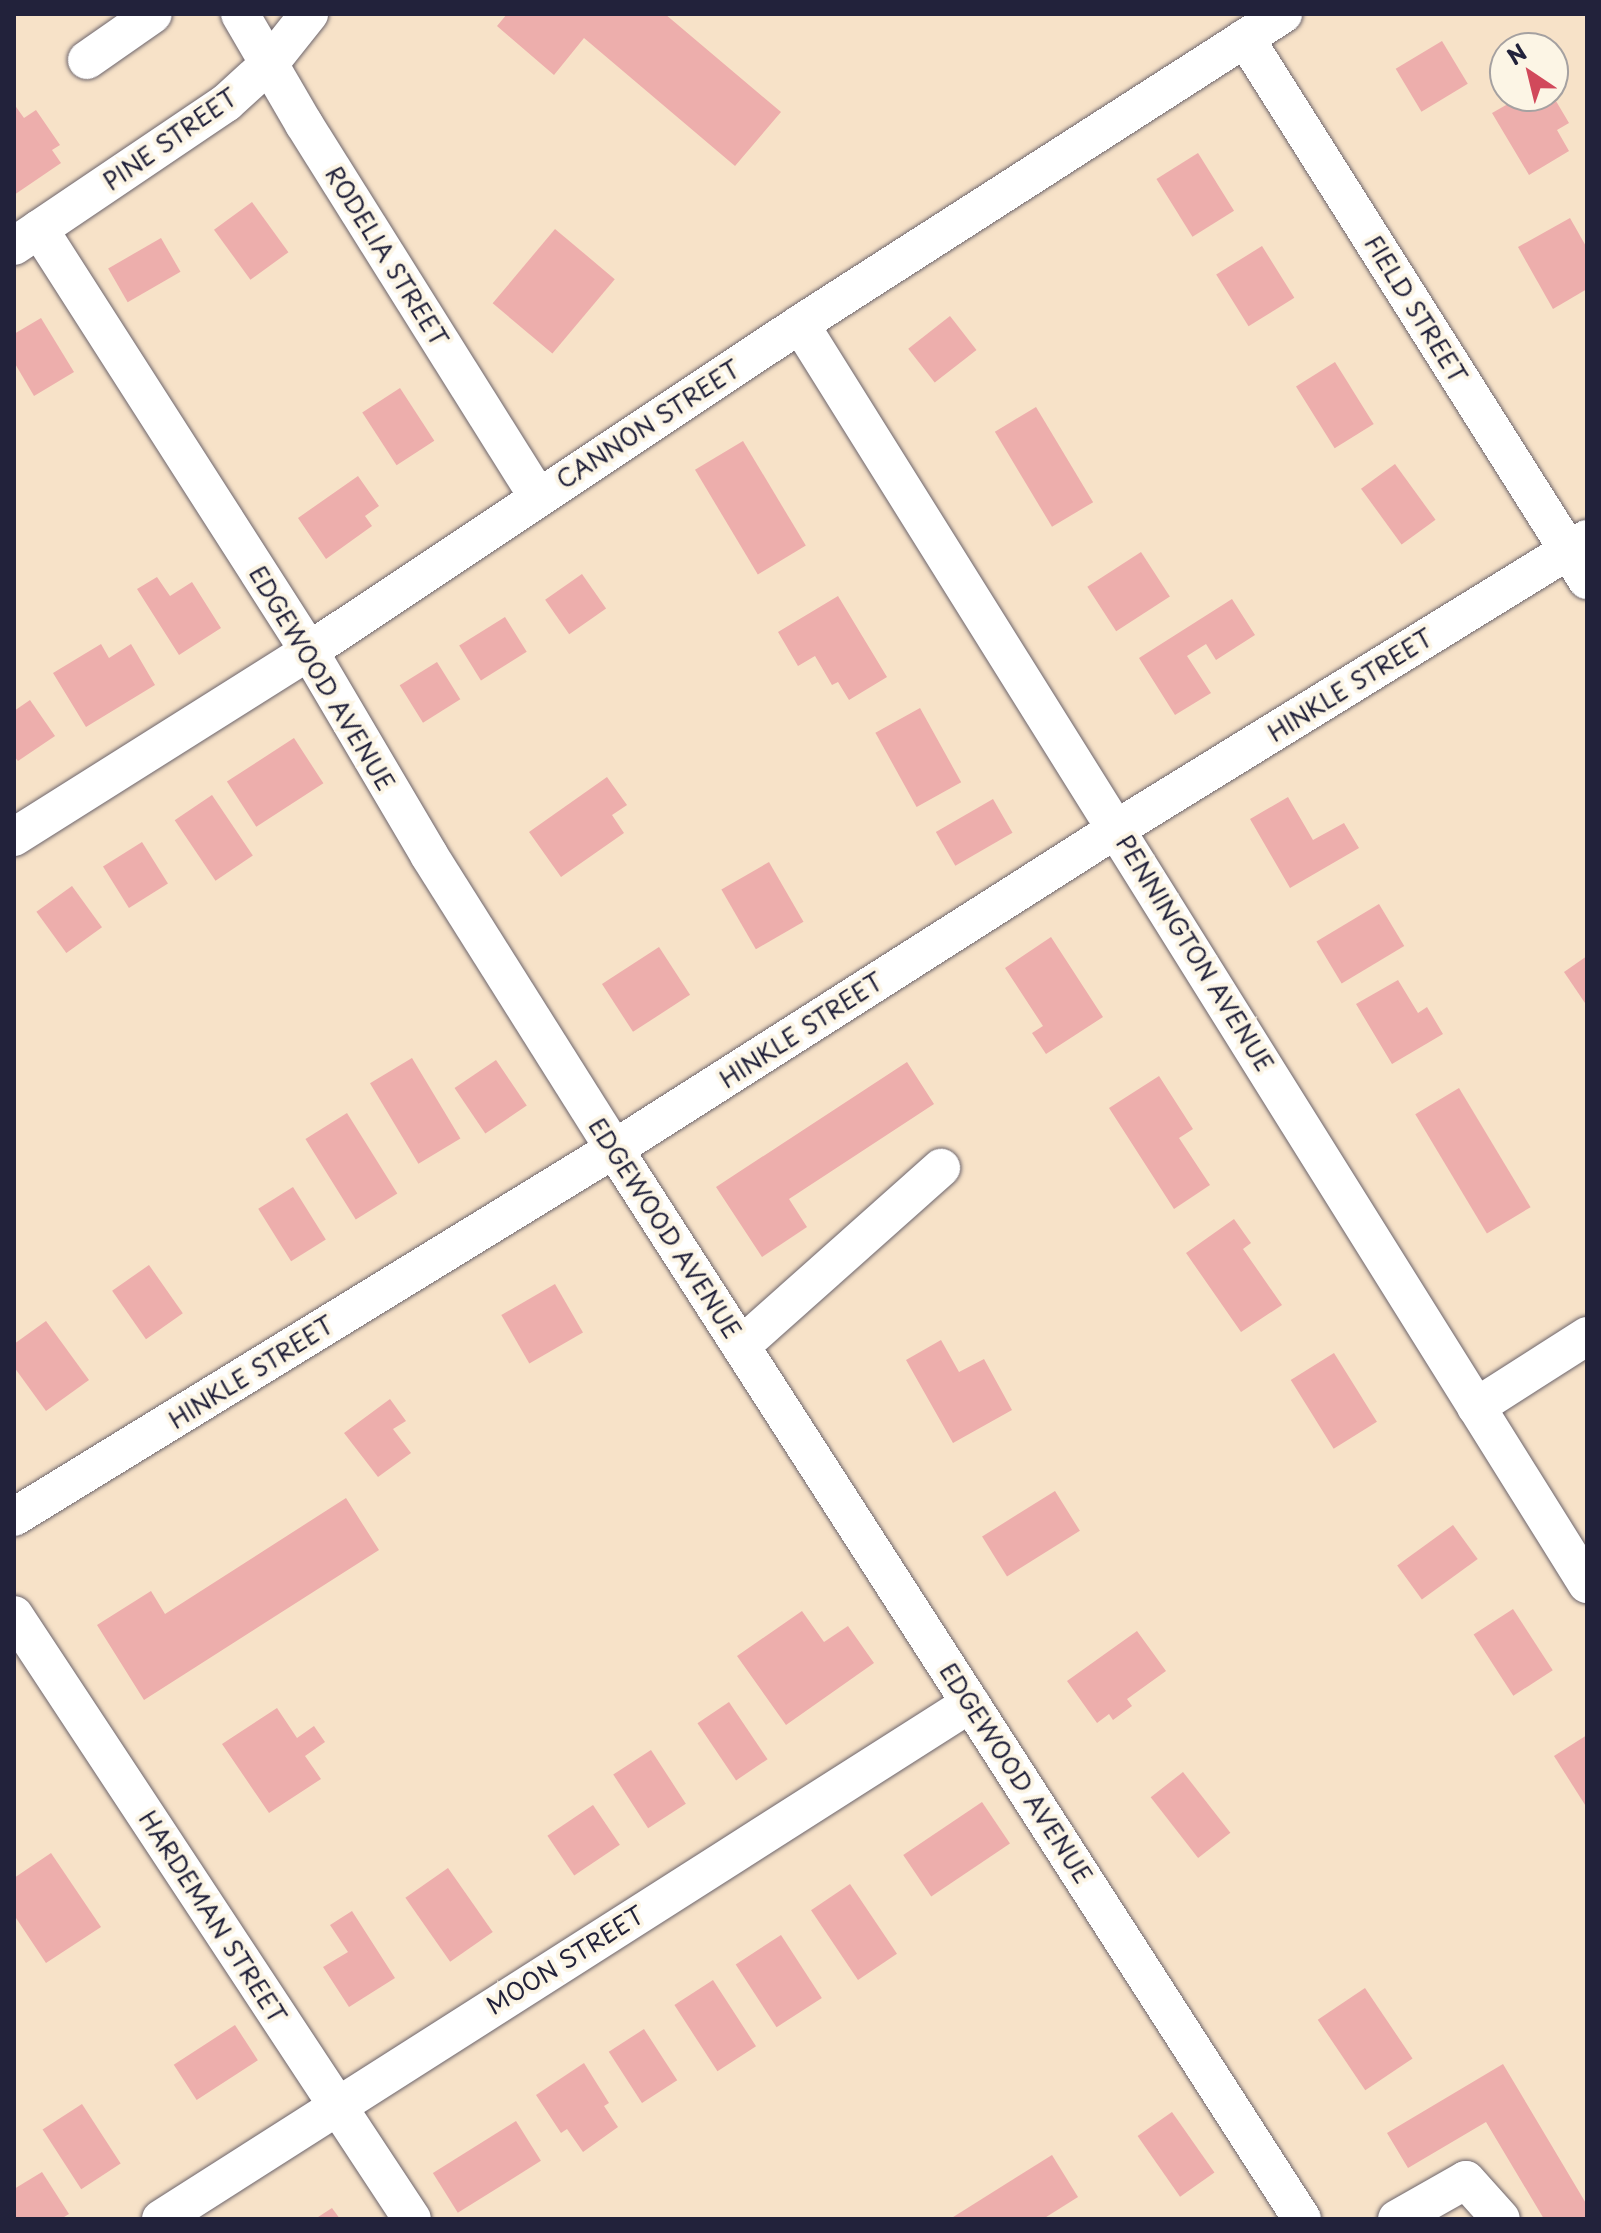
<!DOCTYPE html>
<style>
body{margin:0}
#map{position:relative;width:1601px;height:2233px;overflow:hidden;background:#f7e2c8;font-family:"Playpen Sans",sans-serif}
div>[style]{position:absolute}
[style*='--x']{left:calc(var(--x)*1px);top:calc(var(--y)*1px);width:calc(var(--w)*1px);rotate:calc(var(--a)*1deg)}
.building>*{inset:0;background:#edaeac;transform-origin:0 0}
.roads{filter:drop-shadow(0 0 2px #6d656c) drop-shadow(0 0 2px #6d656c)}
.minor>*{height:38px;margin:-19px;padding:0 19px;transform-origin:19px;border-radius:19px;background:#fff}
span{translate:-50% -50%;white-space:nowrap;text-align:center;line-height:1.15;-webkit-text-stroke:8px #fcf5e5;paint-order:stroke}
.street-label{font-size:24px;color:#22223b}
.frame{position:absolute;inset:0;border:16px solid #22223b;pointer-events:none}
.north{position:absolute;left:1489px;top:32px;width:80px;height:80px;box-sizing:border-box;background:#fcf5e5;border:2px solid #a5a1a1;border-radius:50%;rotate:325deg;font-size:22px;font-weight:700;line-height:32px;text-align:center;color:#22223b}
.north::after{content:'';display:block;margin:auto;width:28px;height:36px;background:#d1495b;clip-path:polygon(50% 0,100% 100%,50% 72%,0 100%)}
</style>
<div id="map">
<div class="building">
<i style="clip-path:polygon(507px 14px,665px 14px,781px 112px,735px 166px,584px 38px,554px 75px,497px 26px)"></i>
<i style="left:1442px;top:41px;width:50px;height:54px;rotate:59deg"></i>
<i style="clip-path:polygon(1522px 96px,1553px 96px,1569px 123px,1557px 130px,1569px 151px,1529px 175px,1492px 113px)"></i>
<i style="clip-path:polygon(14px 104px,24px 118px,36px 110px,60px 145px,52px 150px,61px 163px,14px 195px)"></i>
<i style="left:1198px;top:153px;width:68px;height:49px;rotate:58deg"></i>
<i style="left:252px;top:202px;width:62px;height:47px;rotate:54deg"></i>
<i style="clip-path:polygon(1570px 218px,1587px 248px,1587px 289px,1553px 309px,1518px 247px)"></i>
<i style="left:555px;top:229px;width:78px;height:97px;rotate:40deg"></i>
<i style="left:161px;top:238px;width:39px;height:61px;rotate:60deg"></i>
<i style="left:1262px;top:246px;width:61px;height:54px;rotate:58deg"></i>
<i style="left:950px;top:316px;width:43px;height:53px;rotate:52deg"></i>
<i style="clip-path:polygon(41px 318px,74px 372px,34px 396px,14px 362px,14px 334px)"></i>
<i style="left:1335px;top:362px;width:73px;height:46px;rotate:58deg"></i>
<i style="left:400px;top:388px;width:63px;height:45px;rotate:57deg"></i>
<i style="left:1036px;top:407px;width:111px;height:48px;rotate:59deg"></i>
<i style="left:743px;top:441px;width:122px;height:56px;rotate:59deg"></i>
<i style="left:1395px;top:464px;width:69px;height:42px;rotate:54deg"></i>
<i style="clip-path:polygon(358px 476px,379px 506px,365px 516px,372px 526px,326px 559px,298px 518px)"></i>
<i style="left:1141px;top:552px;width:53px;height:64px;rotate:57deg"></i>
<i style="left:582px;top:574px;width:42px;height:45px;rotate:55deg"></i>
<i style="clip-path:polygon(157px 577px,170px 596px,192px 582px,221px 628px,179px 655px,137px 589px)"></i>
<i style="clip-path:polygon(838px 596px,887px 677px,849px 700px,838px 682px,832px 685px,815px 656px,798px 666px,778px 632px)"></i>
<i style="clip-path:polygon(1232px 599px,1255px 635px,1216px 660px,1206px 644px,1187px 656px,1211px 693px,1175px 715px,1139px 658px)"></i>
<i style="left:505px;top:617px;width:41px;height:54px;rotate:58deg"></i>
<i style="clip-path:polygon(101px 644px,109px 658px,131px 644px,155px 685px,86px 727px,53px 673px)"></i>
<i style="left:437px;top:662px;width:44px;height:44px;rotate:58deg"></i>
<i style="clip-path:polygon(30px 700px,55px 736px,18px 761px,14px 756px,14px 711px)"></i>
<i style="left:920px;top:708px;width:85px;height:51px;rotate:61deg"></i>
<i style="left:294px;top:738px;width:54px;height:80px;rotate:57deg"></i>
<i style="clip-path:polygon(607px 777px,627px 805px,612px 815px,624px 833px,561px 877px,529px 832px)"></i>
<i style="left:212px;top:795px;width:73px;height:45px;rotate:56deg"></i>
<i style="clip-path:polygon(1288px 797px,1313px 840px,1344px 823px,1359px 848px,1290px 888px,1250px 819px)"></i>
<i style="left:993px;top:799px;width:39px;height:66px;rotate:60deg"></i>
<i style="left:142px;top:842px;width:49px;height:46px;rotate:58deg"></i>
<i style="left:769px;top:862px;width:69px;height:55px;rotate:60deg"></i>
<i style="left:72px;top:886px;width:51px;height:44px;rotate:54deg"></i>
<i style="left:1379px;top:904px;width:49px;height:73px;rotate:59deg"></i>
<i style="clip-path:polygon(1051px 937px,1103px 1017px,1046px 1054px,1032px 1033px,1043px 1026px,1005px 968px)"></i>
<i style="left:659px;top:947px;width:57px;height:68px;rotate:57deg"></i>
<i style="clip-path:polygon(1587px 956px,1587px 1006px,1564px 972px)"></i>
<i style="clip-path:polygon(1398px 980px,1418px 1013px,1427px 1007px,1443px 1034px,1392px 1064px,1356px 1004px)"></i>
<i style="left:412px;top:1058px;width:94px;height:49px;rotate:59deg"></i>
<i style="left:496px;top:1060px;width:55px;height:50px;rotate:56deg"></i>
<i style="clip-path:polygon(907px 1062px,934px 1104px,789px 1199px,807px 1227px,762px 1257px,716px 1187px)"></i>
<i style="clip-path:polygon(1159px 1076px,1193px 1129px,1179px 1138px,1210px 1185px,1174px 1209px,1109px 1108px)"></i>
<i style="left:1459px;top:1088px;width:139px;height:51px;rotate:59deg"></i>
<i style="left:347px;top:1113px;width:95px;height:49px;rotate:58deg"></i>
<i style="left:293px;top:1187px;width:62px;height:41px;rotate:58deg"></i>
<i style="clip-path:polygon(1234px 1219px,1251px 1243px,1243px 1249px,1282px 1305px,1241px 1332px,1186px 1253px)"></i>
<i style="left:149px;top:1265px;width:59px;height:45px;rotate:55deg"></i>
<i style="left:555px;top:1284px;width:56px;height:62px;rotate:60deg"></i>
<i style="clip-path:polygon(46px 1321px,89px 1380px,46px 1411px,14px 1367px,14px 1344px)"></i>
<i style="clip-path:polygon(941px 1340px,959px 1372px,984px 1359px,1012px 1410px,953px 1443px,906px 1360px)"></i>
<i style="left:1334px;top:1353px;width:81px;height:51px;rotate:58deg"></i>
<i style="clip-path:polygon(390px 1399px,406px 1421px,393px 1429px,411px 1453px,378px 1477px,344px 1433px)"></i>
<i style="left:1055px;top:1491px;width:47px;height:86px;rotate:58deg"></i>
<i style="clip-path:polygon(346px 1498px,379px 1550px,144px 1700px,97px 1625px,151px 1591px,165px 1614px)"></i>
<i style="left:1453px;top:1525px;width:42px;height:69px;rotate:54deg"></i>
<i style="left:1513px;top:1609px;width:73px;height:47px;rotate:57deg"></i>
<i style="clip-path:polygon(802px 1611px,824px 1642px,848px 1626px,874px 1663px,786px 1725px,737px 1656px)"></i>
<i style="clip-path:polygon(1137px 1631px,1166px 1671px,1127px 1699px,1132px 1706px,1113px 1720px,1109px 1714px,1097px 1723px,1067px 1681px)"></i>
<i style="left:729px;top:1702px;width:69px;height:38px;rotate:56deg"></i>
<i style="clip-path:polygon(277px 1708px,297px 1738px,314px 1726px,325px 1742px,305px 1756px,321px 1779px,269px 1813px,222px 1744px)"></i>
<i style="clip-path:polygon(1587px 1735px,1587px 1808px,1554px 1756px)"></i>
<i style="left:651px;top:1750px;width:64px;height:45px;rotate:57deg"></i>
<i style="left:1183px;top:1772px;width:77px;height:41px;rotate:52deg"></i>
<i style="left:982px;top:1802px;width:50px;height:95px;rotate:56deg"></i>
<i style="left:593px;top:1805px;width:48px;height:55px;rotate:56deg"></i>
<i style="clip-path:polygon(51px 1853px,101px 1927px,46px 1963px,14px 1915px,14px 1878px)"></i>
<i style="left:448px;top:1868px;width:78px;height:52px;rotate:55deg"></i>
<i style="left:850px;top:1884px;width:84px;height:47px;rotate:56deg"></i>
<i style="clip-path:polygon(352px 1911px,395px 1978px,349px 2007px,323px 1967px,348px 1952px,330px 1925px)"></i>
<i style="left:781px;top:1935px;width:75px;height:54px;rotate:57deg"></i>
<i style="left:713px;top:1980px;width:79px;height:46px;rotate:57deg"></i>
<i style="left:1365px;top:1988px;width:85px;height:57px;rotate:56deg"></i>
<i style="left:235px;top:2025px;width:42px;height:73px;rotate:57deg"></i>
<i style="left:644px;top:2029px;width:61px;height:42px;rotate:57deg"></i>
<i style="clip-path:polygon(584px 2063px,609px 2103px,604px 2106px,618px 2127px,583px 2152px,567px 2129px,561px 2133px,536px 2095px)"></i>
<i style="clip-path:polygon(1503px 2064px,1587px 2205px,1587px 2219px,1544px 2219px,1486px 2122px,1408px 2168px,1387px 2133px)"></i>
<i style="left:82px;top:2104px;width:71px;height:47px;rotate:57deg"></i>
<i style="left:1172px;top:2112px;width:74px;height:42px;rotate:55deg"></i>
<i style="left:516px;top:2121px;width:47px;height:98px;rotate:58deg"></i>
<i style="clip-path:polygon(1052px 2155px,1078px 2197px,1043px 2219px,950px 2219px)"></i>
<i style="clip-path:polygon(42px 2172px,69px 2214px,61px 2219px,14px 2219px,14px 2189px)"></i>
<i style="clip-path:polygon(332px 2208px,340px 2219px,315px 2219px)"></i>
</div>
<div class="roads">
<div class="minor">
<i style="--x:240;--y:14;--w:127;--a:59.8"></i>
<i style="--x:304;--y:124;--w:440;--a:57.9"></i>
<i style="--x:1245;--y:38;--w:641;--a:57.75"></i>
<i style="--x:87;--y:60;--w:80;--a:-34.9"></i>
<i style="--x:39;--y:229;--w:501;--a:57.39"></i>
<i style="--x:309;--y:651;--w:237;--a:59.5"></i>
<i style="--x:429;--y:855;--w:347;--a:57.8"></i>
<i style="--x:614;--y:1149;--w:1272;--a:57.26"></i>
<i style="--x:14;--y:246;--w:256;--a:-34"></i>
<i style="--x:226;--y:103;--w:59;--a:-42.3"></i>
<i style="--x:270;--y:63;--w:63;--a:-51.5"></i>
<i style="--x:800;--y:324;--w:1486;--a:58.01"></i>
<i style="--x:14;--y:837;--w:349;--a:-32.2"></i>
<i style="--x:309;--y:651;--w:590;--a:-33.66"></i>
<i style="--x:800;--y:324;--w:574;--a:-32.69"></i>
<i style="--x:741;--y:1346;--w:268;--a:-41.7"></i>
<i style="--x:1476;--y:1407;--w:132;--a:-32.6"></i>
<i style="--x:14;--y:1517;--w:704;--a:-31.52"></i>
<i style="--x:614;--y:1149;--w:598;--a:-32.49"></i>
<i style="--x:1118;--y:828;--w:551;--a:-31.64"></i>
<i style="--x:14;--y:1615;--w:723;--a:56.62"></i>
<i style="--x:161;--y:2219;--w:960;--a:-32.5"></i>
<i style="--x:1397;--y:2219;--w:79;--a:-29.5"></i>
<i style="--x:1466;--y:2180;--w:52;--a:48.1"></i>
</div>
</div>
<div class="street-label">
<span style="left:170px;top:139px;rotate:-35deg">PINE STREET</span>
<span style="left:387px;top:256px;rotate:58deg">RODELIA STREET</span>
<span style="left:1416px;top:309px;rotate:58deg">FIELD STREET</span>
<span style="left:648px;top:424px;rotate:-33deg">CANNON STREET</span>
<span style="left:322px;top:678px;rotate:59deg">EDGEWOOD AVENUE</span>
<span style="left:1350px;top:685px;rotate:-32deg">HINKLE STREET</span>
<span style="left:1195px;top:953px;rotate:58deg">PENNINGTON AVENUE</span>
<span style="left:801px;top:1030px;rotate:-33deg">HINKLE STREET</span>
<span style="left:665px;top:1228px;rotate:57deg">EDGEWOOD AVENUE</span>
<span style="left:251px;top:1372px;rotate:-32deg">HINKLE STREET</span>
<span style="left:1016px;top:1773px;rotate:57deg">EDGEWOOD AVENUE</span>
<span style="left:213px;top:1917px;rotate:57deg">HARDEMAN STREET</span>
<span style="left:565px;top:1960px;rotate:-32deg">MOON STREET</span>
</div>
<div class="frame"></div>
<div class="north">N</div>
</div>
